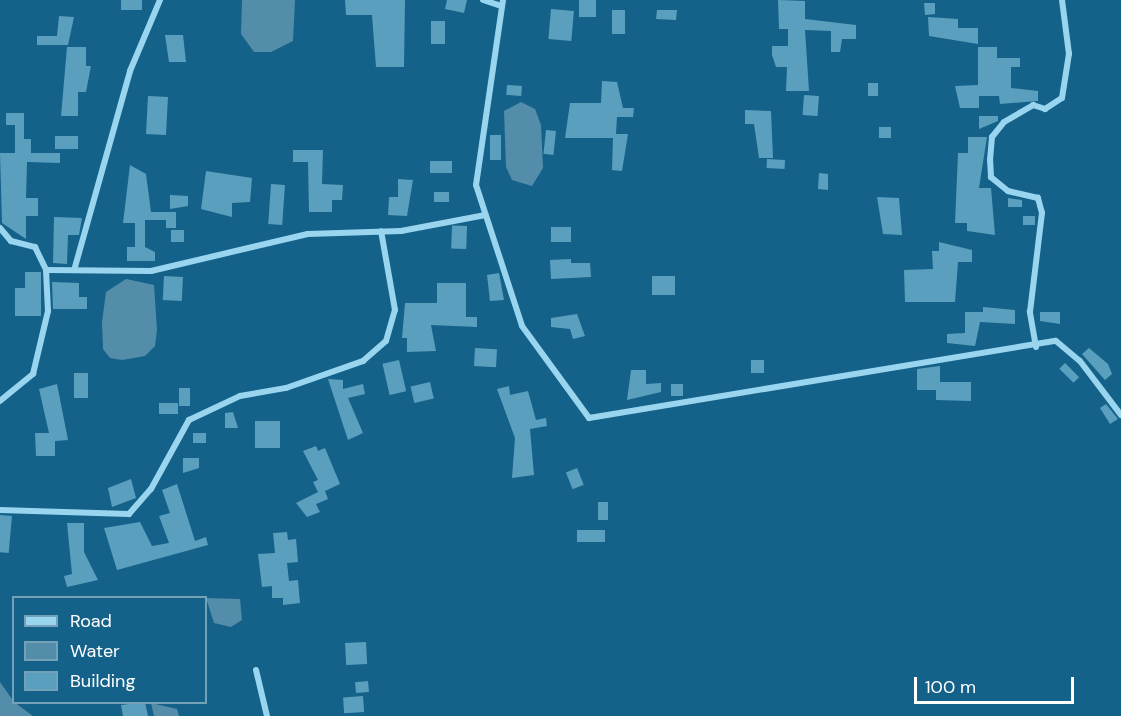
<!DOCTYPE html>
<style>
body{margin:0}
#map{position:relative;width:1121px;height:716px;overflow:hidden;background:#146289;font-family:"DM Sans",sans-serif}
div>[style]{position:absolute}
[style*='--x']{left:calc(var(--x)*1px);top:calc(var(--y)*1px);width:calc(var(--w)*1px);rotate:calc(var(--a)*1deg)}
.water>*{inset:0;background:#548da9}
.building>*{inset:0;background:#5b9fbf;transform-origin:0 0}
.street>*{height:6px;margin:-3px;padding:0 3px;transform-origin:3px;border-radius:3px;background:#9ad5ef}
span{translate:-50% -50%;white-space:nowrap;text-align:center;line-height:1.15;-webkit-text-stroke:6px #146289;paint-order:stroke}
.legend{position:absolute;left:12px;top:596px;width:195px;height:108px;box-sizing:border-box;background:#146289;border:2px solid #72a1b8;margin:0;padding:8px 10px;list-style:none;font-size:18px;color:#fff}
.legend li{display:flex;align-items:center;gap:12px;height:30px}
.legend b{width:30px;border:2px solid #72a1b8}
.scale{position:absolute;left:914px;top:677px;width:160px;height:27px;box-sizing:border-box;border:3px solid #fff;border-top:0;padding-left:8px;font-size:18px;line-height:21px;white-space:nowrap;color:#fff;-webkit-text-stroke:4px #146289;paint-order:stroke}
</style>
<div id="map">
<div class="water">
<i style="clip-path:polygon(242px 0,295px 0,293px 41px,271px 52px,254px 52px,241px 34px)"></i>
<i style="clip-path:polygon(521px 102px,535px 109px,541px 125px,543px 168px,532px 186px,512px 180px,506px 167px,504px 111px)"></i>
<i style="clip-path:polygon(126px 279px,154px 285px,157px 330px,155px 346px,145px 356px,122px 360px,110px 358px,103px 349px,102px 322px,106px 292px)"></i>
<i style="clip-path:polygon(206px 598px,240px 599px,242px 620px,231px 627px,214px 623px)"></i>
<i style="clip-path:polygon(0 682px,14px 702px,33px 716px,0 716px)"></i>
<i style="clip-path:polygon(151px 703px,177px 709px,179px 716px,154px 716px)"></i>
</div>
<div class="building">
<i style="left:121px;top:0;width:21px;height:10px"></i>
<i style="clip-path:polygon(345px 0,405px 0,404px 67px,376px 67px,372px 15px,346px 15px)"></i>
<i style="clip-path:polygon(447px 0,467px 0,464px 13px,445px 9px)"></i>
<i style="left:579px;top:0;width:17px;height:17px"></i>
<i style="clip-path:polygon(778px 0,805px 1px,805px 19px,856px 25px,856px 39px,842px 39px,840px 52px,831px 52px,831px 31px,805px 30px,809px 91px,786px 91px,787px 67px,776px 67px,772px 55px,772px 46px,788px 46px,788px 29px,779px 29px)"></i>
<i style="clip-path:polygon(924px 3px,935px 3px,935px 14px,925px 15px)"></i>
<i style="left:551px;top:9px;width:23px;height:30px;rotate:5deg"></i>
<i style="left:612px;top:10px;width:13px;height:24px"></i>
<i style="clip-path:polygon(657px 10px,677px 10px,676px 20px,656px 19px)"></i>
<i style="clip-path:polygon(59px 16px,74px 17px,68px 45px,37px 45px,37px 36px,57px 36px)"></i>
<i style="clip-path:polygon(928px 17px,958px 19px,958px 28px,978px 28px,978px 44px,929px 36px)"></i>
<i style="left:445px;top:21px;width:23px;height:14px;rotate:90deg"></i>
<i style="clip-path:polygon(165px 35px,183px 35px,186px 62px,169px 62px)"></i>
<i style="clip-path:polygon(67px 47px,86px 47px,86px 66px,91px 66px,86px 92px,78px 92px,78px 116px,61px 116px)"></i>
<i style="clip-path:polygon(978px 47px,997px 47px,997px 58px,1020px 58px,1020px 67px,1011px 67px,1011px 88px,1038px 91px,1038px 101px,1000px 104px,999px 96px,979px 96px,979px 108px,960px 108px,955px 86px,978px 85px)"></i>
<i style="clip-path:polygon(602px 81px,617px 82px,623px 108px,634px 108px,633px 117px,617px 117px,616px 134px,628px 134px,622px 171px,612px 170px,613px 138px,565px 138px,570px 103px,601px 103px)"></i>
<i style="left:868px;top:83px;width:10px;height:13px"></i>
<i style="left:507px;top:85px;width:15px;height:10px;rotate:4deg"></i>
<i style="left:804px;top:95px;width:15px;height:20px;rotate:4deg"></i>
<i style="left:148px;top:96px;width:20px;height:38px;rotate:3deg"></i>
<i style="clip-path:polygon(745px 110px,771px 111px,773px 158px,759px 158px,754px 124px,745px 124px)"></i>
<i style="clip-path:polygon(6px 113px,24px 113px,24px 139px,31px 139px,31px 153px,60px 153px,60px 163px,27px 162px,26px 198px,38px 198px,38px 216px,26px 216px,26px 239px,2px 223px,0 153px,15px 153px,15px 125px,6px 125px)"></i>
<i style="clip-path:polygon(979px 116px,998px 116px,998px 121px,979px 129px)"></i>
<i style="left:879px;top:127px;width:12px;height:11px"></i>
<i style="left:546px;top:130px;width:10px;height:24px;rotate:6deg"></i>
<i style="left:490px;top:135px;width:11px;height:25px"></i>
<i style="left:55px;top:136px;width:23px;height:13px"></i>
<i style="clip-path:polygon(968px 137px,987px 137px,979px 188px,991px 188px,995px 235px,967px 231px,967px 223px,955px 223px,958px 153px,968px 153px)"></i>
<i style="clip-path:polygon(293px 150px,323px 150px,322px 184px,343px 185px,342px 200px,332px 200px,332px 212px,309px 212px,308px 162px,293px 162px)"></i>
<i style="left:767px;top:159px;width:18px;height:9px;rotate:3deg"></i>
<i style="left:430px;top:161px;width:22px;height:12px"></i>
<i style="clip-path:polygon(130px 165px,146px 174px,151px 212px,176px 212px,176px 228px,166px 228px,166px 220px,145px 220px,145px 247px,155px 252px,155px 261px,127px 261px,127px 247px,135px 247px,135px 223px,123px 223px)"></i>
<i style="clip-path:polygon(206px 171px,252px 178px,250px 202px,232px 203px,232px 217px,201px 209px)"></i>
<i style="clip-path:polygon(819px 173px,828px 174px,828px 190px,818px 189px)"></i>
<i style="clip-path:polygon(398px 179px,413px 180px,407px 216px,388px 215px,389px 197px,398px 197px)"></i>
<i style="left:271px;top:184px;width:14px;height:40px;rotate:4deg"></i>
<i style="left:434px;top:192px;width:15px;height:10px"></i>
<i style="clip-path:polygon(170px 195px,188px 196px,188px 206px,170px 209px)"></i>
<i style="clip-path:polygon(877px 197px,899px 198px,902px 235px,883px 234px)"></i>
<i style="clip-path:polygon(1008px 198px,1022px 200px,1022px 207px,1008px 207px)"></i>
<i style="left:1023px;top:216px;width:12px;height:9px"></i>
<i style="clip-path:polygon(54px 217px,82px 218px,79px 235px,68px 235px,67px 264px,53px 263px)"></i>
<i style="left:467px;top:226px;width:23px;height:15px;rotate:92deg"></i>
<i style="left:551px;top:227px;width:20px;height:15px"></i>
<i style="left:171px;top:230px;width:13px;height:12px"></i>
<i style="clip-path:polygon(939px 242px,972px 250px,972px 262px,958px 262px,955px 302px,905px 302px,904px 270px,933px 269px,932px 251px,939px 251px)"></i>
<i style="clip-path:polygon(571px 259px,571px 263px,590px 263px,591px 277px,551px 279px,550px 260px)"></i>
<i style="clip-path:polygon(25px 272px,41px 272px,41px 316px,15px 316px,15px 288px,25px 288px)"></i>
<i style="clip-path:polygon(499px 273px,504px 300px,490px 301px,487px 275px)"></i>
<i style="left:164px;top:276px;width:19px;height:24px;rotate:3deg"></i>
<i style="left:675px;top:276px;width:19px;height:23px;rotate:90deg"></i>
<i style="clip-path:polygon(52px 282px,79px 283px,79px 297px,87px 297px,87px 309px,53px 309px)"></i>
<i style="clip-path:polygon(437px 283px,466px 283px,466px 317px,477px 317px,477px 327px,431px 325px,436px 351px,407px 352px,407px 338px,402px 338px,405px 303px,437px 303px)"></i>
<i style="clip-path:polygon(983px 307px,1015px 310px,1015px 324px,980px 322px,975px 346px,947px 343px,947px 334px,965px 333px,965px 312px,983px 312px)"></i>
<i style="clip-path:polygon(1040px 312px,1060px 312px,1060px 324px,1040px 321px)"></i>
<i style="clip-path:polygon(577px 314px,585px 336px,573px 339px,570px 329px,551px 327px,551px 318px)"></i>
<i style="left:475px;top:348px;width:22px;height:18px;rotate:3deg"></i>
<i style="clip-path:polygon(1089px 348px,1108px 364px,1112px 374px,1105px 380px,1082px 354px)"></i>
<i style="left:399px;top:360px;width:32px;height:17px;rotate:77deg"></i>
<i style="left:751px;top:360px;width:13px;height:13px"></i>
<i style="left:1065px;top:363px;width:20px;height:8px;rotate:45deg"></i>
<i style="clip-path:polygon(940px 366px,940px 382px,971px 382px,971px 401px,936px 400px,936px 390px,917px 390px,917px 369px)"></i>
<i style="clip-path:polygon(631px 370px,646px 370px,646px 384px,661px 383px,661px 392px,627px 400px)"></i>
<i style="left:74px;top:373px;width:14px;height:25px"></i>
<i style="clip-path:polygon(328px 379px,343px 380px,343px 389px,363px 384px,365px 394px,348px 398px,363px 433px,348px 440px)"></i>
<i style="left:430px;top:382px;width:17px;height:20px;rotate:77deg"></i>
<i style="clip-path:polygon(57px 384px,68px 440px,55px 441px,55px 456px,36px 456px,35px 433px,49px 433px,39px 389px)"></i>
<i style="left:671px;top:384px;width:12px;height:12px"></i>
<i style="clip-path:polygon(509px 386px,510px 395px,528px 391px,536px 420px,546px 418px,547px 426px,530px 429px,534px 475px,512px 478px,515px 438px,497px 389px)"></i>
<i style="left:179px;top:388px;width:11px;height:18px"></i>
<i style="left:159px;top:403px;width:19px;height:11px"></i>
<i style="clip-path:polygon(1106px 404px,1118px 419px,1110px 424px,1100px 408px)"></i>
<i style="clip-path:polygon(233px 412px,238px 428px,225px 428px,225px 413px)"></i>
<i style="left:280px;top:421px;width:27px;height:25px;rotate:90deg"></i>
<i style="left:193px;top:433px;width:13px;height:10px"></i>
<i style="clip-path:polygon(316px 446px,318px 451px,325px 448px,340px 484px,325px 491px,328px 499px,316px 504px,320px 512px,307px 517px,296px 503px,318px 492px,313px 482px,318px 480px,303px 451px)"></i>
<i style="clip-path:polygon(183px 458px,199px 458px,199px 468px,183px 473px)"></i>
<i style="left:577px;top:468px;width:18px;height:12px;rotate:68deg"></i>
<i style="clip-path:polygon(131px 479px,136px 498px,112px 507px,108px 488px)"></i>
<i style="clip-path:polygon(177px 484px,195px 541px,206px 537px,208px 545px,117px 570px,104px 528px,140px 522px,152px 546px,169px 543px,159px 516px,170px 513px,162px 490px)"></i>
<i style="left:598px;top:502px;width:10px;height:18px"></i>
<i style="left:0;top:515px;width:12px;height:37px;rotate:5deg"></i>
<i style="clip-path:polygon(67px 523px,84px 523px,84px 552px,98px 580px,67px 587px,64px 576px,72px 574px)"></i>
<i style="left:577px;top:530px;width:28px;height:12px"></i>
<i style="clip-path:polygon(287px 532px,288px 540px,296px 539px,298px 562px,287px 563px,289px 581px,298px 580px,300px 603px,283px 605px,283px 598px,272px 598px,272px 586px,262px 587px,258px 554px,275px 553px,273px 533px)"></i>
<i style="left:366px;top:642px;width:22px;height:21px;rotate:87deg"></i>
<i style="left:368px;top:681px;width:11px;height:13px;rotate:85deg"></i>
<i style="left:363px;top:696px;width:16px;height:20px;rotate:86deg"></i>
<i style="clip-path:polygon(145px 702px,148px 716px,123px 716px,121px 705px)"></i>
</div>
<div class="street">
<i style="--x:483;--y:0;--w:19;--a:18"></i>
<i style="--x:503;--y:0;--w:187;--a:98.3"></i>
<i style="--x:476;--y:185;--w:148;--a:71.9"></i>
<i style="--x:522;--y:326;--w:114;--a:53.9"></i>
<i style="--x:589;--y:418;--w:473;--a:-9.4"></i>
<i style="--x:1056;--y:341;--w:31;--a:40"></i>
<i style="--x:1080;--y:361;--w:68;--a:52.8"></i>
<i style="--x:0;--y:228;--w:17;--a:50"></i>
<i style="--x:11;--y:241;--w:25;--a:14"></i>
<i style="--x:35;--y:247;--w:25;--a:64"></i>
<i style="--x:75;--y:267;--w:204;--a:-74.3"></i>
<i style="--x:130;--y:71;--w:77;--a:-67.1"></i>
<i style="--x:1036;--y:347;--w:36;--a:-100"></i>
<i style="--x:1030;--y:312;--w:100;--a:-83.1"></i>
<i style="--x:1042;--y:213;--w:16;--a:-105"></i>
<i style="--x:1038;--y:198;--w:31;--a:-167"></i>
<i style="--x:1008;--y:191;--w:22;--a:-141"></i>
<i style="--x:991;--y:177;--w:17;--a:-93"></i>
<i style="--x:990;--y:160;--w:23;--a:-85"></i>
<i style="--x:992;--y:137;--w:19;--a:-51"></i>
<i style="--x:1004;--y:122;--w:34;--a:-30"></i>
<i style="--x:1033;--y:105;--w:13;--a:18"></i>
<i style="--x:1045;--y:109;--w:20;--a:-33"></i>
<i style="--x:1062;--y:98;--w:45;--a:-81"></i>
<i style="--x:1069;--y:54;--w:54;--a:-97.4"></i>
<i style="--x:0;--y:401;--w:43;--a:-39.3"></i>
<i style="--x:33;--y:374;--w:65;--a:-76.6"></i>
<i style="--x:48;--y:311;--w:41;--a:-92.8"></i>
<i style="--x:46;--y:270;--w:105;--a:0.5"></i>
<i style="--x:151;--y:271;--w:161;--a:-13.3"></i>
<i style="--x:308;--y:234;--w:93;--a:-1.8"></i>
<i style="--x:401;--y:231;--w:86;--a:-10.7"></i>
<i style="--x:0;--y:510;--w:129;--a:1.8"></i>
<i style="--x:129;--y:514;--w:33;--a:-49"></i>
<i style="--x:151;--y:489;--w:79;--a:-61.2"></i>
<i style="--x:189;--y:420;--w:56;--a:-25.2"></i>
<i style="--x:240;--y:396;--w:47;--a:-9.9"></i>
<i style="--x:286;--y:388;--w:82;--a:-19.3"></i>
<i style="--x:363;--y:361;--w:30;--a:-41"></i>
<i style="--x:386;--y:341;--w:32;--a:-74"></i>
<i style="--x:395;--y:310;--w:80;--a:-100"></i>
<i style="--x:256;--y:670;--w:47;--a:76.6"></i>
</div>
<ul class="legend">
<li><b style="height:8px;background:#9ad5ef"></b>Road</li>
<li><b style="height:16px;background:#548da9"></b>Water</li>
<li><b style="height:16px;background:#5b9fbf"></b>Building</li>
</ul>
<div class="scale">100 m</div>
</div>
